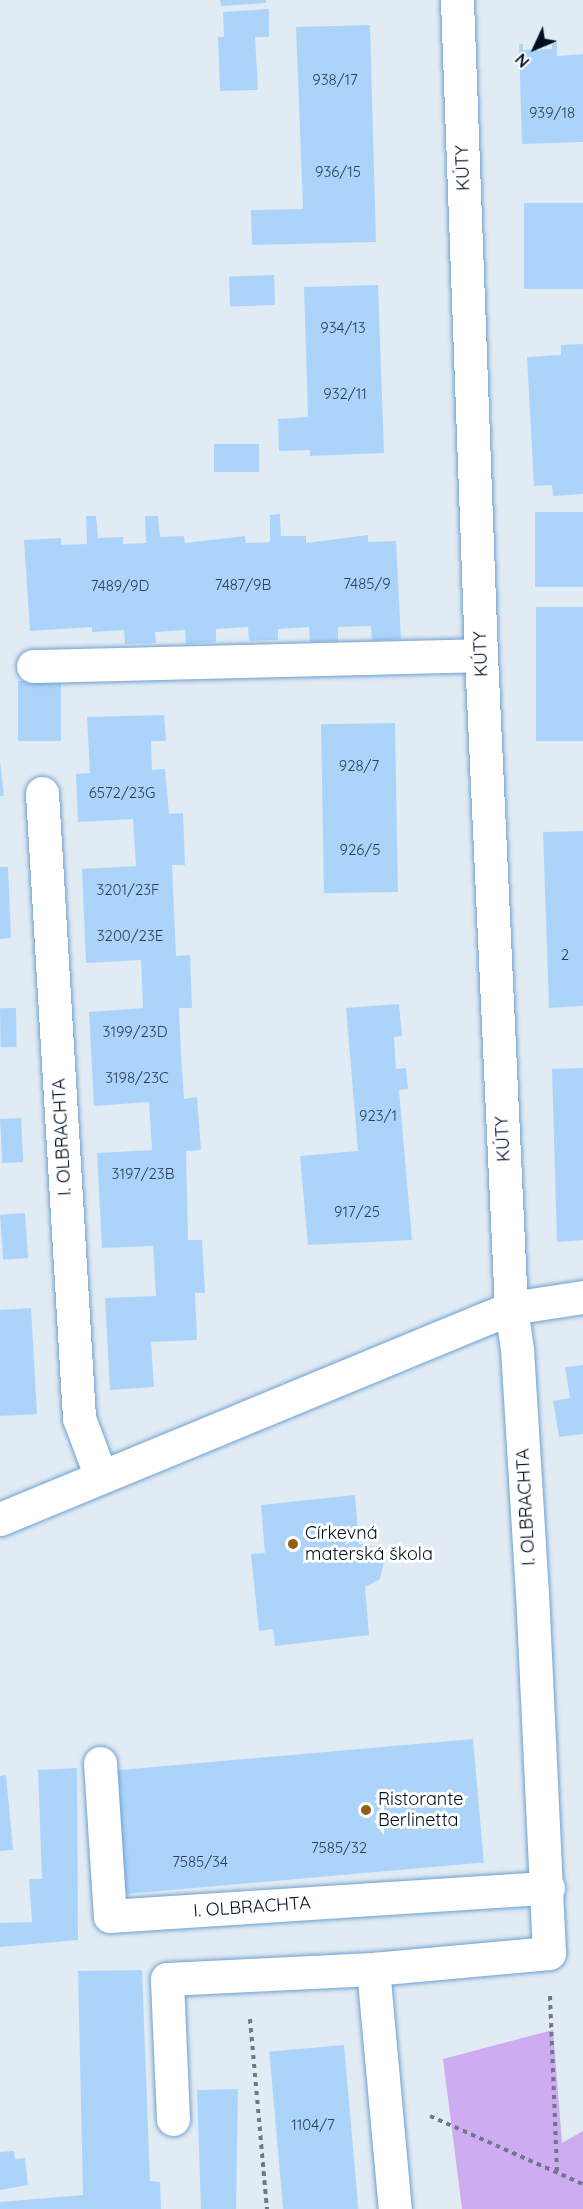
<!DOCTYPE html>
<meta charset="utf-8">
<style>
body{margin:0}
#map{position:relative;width:583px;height:2209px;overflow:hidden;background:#e1ebf4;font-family:Quicksand,sans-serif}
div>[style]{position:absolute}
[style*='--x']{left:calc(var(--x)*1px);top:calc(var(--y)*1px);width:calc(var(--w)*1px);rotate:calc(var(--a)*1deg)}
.green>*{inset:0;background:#cfabf1}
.building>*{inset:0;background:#acd4fb;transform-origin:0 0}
.path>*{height:4px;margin-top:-2px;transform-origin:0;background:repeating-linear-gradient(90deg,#6d7986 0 4.5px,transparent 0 9px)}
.roads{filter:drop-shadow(0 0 2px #6fa0ce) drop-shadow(0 0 2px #6fa0ce)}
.minor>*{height:33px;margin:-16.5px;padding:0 16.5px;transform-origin:16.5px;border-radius:16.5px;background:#fff}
.dots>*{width:16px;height:16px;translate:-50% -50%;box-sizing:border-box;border:3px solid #fff;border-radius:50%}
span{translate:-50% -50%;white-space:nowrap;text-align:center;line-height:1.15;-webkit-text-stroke:6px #fff;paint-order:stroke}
.number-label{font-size:15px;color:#2b4057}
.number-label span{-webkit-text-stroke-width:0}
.street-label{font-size:18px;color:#000f20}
.poi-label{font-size:18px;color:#000f20}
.left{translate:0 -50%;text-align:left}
.north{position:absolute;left:505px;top:18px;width:60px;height:60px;-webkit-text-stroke:4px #fff;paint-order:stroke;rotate:226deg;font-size:16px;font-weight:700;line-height:24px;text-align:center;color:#000f20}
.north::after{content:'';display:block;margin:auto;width:21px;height:27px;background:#000f20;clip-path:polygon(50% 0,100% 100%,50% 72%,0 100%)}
</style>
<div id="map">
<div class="green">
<i style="clip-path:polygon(553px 2030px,562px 2143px,583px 2131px,583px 2209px,462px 2209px,443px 2059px)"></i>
</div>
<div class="building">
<i style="clip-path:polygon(220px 0,266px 0,266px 3px,221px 6px)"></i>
<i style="clip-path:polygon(269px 9px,269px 37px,255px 37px,258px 90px,220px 91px,218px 37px,224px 37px,223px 12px)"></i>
<i style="clip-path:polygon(370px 25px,376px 242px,252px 245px,251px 210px,303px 209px,296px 27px)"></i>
<i style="clip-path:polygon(552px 43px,557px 43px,557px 56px,583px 54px,583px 142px,522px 144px,519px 44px,523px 44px,523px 50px,552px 49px)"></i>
<i style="left:583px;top:203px;width:86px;height:59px;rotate:90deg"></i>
<i style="left:274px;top:275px;width:30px;height:45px;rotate:88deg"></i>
<i style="clip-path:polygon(378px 285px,384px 453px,310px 456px,310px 450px,279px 451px,278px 419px,308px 417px,304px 287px)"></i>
<i style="clip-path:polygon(583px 344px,583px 494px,553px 496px,552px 485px,534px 486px,527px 357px,561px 355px,561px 345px)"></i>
<i style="left:259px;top:444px;width:28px;height:45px;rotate:90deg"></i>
<i style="left:583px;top:512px;width:75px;height:48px;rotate:90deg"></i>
<i style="clip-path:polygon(280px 514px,281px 536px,306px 536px,306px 543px,368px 535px,368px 542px,396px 541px,401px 639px,372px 641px,371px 626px,338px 627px,338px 641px,310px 642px,309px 627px,278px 629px,278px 640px,249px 641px,248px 627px,216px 629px,216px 642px,186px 644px,185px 630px,155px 632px,156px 643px,125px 644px,124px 630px,92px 632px,92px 627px,30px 631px,24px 540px,61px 538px,61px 545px,87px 544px,86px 516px,96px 516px,98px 538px,123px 537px,123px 544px,146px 543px,145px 516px,158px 516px,160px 537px,184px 536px,185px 543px,245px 536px,246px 543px,270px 542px,270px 515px)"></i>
<i style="left:583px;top:607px;width:134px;height:47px;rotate:90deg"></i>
<i style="left:18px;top:681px;width:43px;height:60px"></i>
<i style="clip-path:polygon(164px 715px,166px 741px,151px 741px,152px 770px,165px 769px,169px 814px,183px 813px,185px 865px,172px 865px,174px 911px,176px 956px,190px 955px,192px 1008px,179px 1008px,181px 1053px,184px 1099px,197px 1097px,201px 1150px,186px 1151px,188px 1240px,202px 1240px,205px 1293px,195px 1293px,197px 1340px,151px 1342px,154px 1387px,110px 1390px,105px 1298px,156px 1296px,153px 1246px,102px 1248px,97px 1153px,152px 1150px,149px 1102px,94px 1106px,89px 1012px,143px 1008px,141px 960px,86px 963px,82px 869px,136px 866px,133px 819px,78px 822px,76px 774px,90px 773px,87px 717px)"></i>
<i style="left:395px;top:723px;width:169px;height:74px;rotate:89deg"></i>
<i style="clip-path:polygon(0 760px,4px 796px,0 796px)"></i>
<i style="clip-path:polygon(583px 831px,583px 1006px,549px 1008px,543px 832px)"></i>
<i style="clip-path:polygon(0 867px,8px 867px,11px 938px,0 939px)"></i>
<i style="clip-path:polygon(399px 1004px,402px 1036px,394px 1037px,396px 1069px,406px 1068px,408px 1089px,399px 1090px,412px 1240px,308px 1245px,300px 1156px,358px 1151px,346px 1008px)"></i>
<i style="left:16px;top:1008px;width:39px;height:16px;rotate:89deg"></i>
<i style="clip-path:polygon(583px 1068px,583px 1240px,557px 1242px,552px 1069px)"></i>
<i style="left:21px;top:1118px;width:44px;height:21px;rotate:87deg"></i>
<i style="left:25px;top:1213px;width:45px;height:25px;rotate:86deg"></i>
<i style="clip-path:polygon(31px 1308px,37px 1414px,0 1416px,0 1310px)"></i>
<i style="clip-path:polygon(583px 1365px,583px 1434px,559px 1437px,553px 1401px,570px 1398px,565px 1367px)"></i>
<i style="clip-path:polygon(355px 1495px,359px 1544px,373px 1546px,384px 1561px,380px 1579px,365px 1587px,369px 1635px,275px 1646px,273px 1629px,259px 1631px,251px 1554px,265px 1553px,261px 1505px)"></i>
<i style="left:473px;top:1739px;width:124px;height:360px;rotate:85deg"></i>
<i style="clip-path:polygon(77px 1768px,78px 1940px,0 1947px,0 1923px,32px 1922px,29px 1879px,42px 1879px,38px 1770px)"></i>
<i style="clip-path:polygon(6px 1775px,13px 1850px,0 1851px,0 1776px)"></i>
<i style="clip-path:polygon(142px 1970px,150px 2181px,160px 2182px,161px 2209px,0 2209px,0 2202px,83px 2195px,78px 1971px)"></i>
<i style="left:344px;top:2045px;width:165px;height:75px;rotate:85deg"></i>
<i style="clip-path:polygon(238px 2089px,236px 2209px,201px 2209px,197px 2090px)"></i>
<i style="clip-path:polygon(14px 2151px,15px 2159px,25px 2158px,28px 2185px,0 2190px,0 2152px)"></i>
</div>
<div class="path">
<i style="--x:550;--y:1996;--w:177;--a:87.7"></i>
<i style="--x:250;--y:2019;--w:191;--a:84.9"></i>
<i style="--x:430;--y:2116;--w:167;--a:24"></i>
</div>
<div class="roads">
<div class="minor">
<i style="--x:33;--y:666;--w:448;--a:-1.4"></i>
<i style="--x:42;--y:793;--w:626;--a:86.61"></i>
<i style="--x:79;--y:1418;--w:63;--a:69.6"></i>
<i style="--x:0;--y:1519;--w:553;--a:-22.44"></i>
<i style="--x:511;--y:1308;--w:73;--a:-8.7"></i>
<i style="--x:100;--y:1763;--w:153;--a:86.3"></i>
<i style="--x:110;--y:1916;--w:439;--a:-3.7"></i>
<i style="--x:373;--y:1969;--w:241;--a:84.8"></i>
<i style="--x:173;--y:2119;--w:140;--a:-92.5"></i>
<i style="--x:167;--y:1979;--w:206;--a:-2.8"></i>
<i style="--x:373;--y:1969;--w:177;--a:-5.2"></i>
<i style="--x:549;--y:1953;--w:359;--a:-92.7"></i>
<i style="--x:532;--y:1594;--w:245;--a:-93.5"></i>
<i style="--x:517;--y:1349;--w:41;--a:-98.3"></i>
<i style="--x:511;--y:1308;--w:654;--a:-92.63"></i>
<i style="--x:481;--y:655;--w:655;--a:-92.1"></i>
</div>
</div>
<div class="dots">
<i style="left:293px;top:1544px;background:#945e16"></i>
<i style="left:366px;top:1810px;background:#945e16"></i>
</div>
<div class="number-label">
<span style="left:335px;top:80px">938/17</span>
<span style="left:552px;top:113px">939/18</span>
<span style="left:338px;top:172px">936/15</span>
<span style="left:343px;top:328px">934/13</span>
<span style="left:345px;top:394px">932/11</span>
<span style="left:367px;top:584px">7485/9</span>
<span style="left:243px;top:585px">7487/9B</span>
<span style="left:120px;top:586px">7489/9D</span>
<span style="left:359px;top:766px">928/7</span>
<span style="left:122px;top:793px">6572/23G</span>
<span style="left:360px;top:850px">926/5</span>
<span style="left:128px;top:890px">3201/23F</span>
<span style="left:130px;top:936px">3200/23E</span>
<span style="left:565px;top:955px">2</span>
<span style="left:135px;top:1032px">3199/23D</span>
<span style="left:137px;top:1078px">3198/23C</span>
<span style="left:378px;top:1116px">923/1</span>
<span style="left:143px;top:1174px">3197/23B</span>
<span style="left:357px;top:1212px">917/25</span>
<span style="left:339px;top:1848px">7585/32</span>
<span style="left:200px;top:1862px">7585/34</span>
<span style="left:313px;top:2125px">1104/7</span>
</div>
<div class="street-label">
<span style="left:463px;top:168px;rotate:-92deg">KÚTY</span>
<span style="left:481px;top:654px;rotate:-92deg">KÚTY</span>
<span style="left:62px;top:1137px;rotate:-93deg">I. OLBRACHTA</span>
<span style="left:503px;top:1139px;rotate:-93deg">KÚTY</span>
<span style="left:526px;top:1507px;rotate:-93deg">I. OLBRACHTA</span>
<span style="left:252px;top:1907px;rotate:-4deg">I. OLBRACHTA</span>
</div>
<div class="poi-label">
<span class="left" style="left:305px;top:1544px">Církevná<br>materská škola</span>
<span class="left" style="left:378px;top:1810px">Ristorante<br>Berlinetta</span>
</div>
<div class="north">N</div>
</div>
